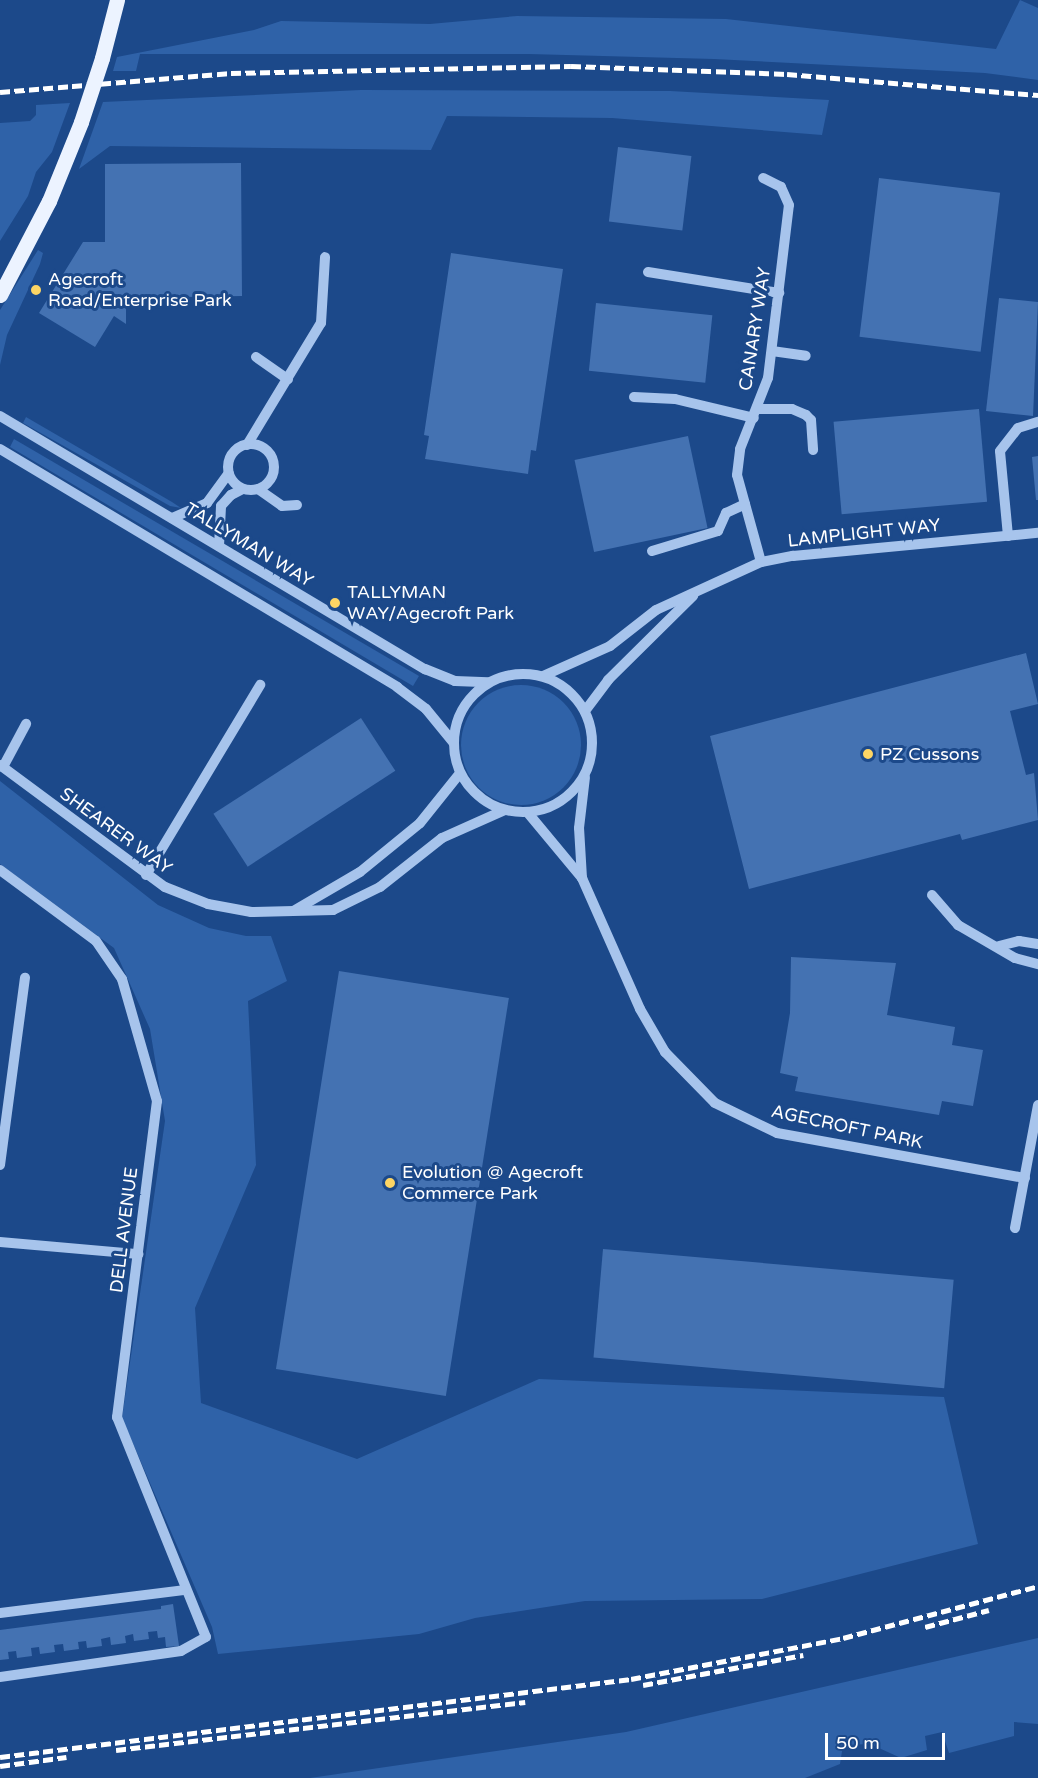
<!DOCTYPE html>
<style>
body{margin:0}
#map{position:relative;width:1038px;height:1778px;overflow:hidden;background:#1c498a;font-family:"Varela Round",sans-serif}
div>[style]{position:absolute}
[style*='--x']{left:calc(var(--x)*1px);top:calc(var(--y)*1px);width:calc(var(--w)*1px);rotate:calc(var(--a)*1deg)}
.green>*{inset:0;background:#2f62a8}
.round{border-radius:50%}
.building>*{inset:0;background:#4472b2;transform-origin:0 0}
.minor>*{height:10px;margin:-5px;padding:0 5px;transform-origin:5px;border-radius:5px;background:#a7c4ec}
.minor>.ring{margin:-5px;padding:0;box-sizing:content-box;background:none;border:10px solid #a7c4ec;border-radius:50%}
.major>*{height:15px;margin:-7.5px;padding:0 7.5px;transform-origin:7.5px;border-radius:7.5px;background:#ecf3ff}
.rail>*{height:4.5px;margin-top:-2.25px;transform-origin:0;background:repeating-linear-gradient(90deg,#fff 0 10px,transparent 0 14.5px)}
.major-bridge>*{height:15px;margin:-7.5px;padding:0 7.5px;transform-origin:7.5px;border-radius:7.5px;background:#ecf3ff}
.dots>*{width:16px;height:16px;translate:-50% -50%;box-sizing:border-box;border:3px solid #1c498a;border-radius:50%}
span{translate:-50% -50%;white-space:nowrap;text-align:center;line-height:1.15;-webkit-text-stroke:6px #1c498a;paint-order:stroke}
.poi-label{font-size:18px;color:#fff}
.left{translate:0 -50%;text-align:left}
.street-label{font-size:18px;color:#fff}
.scale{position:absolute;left:825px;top:1733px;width:120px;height:27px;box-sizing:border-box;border:3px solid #fff;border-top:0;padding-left:8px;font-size:18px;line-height:21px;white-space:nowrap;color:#fff;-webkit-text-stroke:4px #1c498a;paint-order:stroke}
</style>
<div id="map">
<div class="green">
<i style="clip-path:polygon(1020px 0,1038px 8px,1038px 80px,985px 73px,714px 59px,529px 54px,140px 54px,136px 71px,113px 71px,117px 57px,254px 30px,281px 21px,430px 24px,517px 16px,726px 19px,996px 49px)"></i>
<i style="clip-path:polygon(361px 90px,670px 91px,829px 100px,822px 135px,612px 118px,447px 116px,431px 150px,110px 146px,79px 169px,103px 102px)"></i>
<i style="clip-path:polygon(70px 103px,52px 152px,36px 172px,28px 196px,0 241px,0 123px,30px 121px,36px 115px,36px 105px)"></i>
<i style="clip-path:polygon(38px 250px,43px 253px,40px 264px,7px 335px,0 365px,0 310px)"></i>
<i style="clip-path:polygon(26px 417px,172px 502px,181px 508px,170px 506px,23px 423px)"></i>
<i style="clip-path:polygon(14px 439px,419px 676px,413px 686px,10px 447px)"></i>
<i class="round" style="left:461px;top:685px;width:120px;height:120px"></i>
<i style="clip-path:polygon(0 781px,158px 905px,209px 928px,246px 936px,271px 936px,287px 981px,248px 1001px,256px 1165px,195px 1308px,201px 1403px,357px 1459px,539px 1379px,944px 1397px,978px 1544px,762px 1599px,585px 1601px,475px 1618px,419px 1634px,218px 1654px,212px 1627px,122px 1418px,165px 1121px,150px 1029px,114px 948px,0 864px)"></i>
<i style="clip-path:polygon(1038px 1638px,1038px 1724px,1014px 1722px,1014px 1736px,949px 1753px,942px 1732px,925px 1736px,927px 1750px,901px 1758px,870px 1744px,843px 1745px,840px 1764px,805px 1778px,310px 1778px,626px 1732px)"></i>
</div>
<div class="building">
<i style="left:618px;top:147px;width:74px;height:75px;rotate:7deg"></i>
<i style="clip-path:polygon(241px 163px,242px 296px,126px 298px,126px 324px,114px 316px,95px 347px,39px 313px,83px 242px,105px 242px,105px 164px)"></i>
<i style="left:879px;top:178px;width:122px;height:160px;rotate:7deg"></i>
<i style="clip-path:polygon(451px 253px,563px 269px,536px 451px,531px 450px,528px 474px,425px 459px,429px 436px,424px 435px)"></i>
<i style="clip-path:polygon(999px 298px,1038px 302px,1033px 416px,986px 411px)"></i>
<i style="left:596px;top:303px;width:117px;height:68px;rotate:6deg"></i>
<i style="left:979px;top:409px;width:93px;height:146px;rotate:85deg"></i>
<i style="left:688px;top:436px;width:94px;height:116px;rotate:78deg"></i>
<i style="clip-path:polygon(1038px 456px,1038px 500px,1036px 500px,1032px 457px)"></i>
<i style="clip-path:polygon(1026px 653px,1038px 704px,1010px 711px,1026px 775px,1034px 773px,1038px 820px,962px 840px,960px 834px,749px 889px,710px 736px)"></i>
<i style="left:361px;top:718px;width:63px;height:176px;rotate:57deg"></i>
<i style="clip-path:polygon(791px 957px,896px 963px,887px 1015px,955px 1027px,952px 1045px,983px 1050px,973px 1106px,942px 1101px,939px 1115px,795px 1091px,798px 1077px,780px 1073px,790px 1013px)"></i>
<i style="left:339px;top:971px;width:172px;height:403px;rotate:9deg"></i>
<i style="left:603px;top:1249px;width:352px;height:109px;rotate:5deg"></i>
<i style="clip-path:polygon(173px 1604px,179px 1646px,166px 1647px,165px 1637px,158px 1638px,157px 1631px,148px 1632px,149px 1639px,134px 1641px,133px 1634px,125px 1636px,126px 1643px,111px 1645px,110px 1637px,101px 1639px,102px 1646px,87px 1648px,86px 1641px,78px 1642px,79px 1649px,64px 1651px,63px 1644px,54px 1645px,55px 1652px,40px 1654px,39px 1647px,31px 1648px,32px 1656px,17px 1658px,16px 1651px,8px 1652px,9px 1659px,0 1660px,0 1630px,161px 1609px,161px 1606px)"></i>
</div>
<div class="minor">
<i style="--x:648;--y:272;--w:133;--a:9.1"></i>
<i style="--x:772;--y:351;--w:34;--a:8"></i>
<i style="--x:256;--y:357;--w:39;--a:35"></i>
<i style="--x:634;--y:397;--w:41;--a:2.8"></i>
<i style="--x:675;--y:399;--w:81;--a:13.5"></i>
<i style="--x:758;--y:409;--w:34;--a:0"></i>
<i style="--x:792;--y:409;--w:15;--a:23"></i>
<i style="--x:806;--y:415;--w:7;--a:45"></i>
<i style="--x:811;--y:420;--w:30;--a:86"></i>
<i style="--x:0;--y:416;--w:495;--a:30.8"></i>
<i style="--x:425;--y:669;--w:32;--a:22"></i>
<i style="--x:455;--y:681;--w:33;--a:2"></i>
<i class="ring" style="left:228px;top:444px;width:36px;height:36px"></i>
<i style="--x:247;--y:445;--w:143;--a:-58.8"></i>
<i style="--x:321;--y:323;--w:66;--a:-86.5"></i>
<i style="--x:0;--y:449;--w:463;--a:30.9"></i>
<i style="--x:397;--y:687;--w:36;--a:37"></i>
<i style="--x:426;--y:709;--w:43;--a:50.7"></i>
<i style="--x:258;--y:489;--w:29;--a:35"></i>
<i style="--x:282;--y:506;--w:15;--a:-4"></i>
<i style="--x:172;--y:518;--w:38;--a:-23"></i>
<i style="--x:207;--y:503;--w:37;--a:-54"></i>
<i style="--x:1008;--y:536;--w:85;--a:-95.4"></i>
<i style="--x:1000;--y:451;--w:29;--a:-52"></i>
<i style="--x:1018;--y:428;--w:21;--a:-17"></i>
<i style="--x:219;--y:546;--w:40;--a:-87.1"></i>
<i style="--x:221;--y:506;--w:15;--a:-48"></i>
<i style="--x:231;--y:495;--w:13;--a:-27"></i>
<i style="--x:652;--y:551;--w:69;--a:-16.9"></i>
<i style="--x:718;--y:531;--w:20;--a:-66"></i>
<i style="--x:726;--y:513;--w:21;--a:-25"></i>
<i style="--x:761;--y:562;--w:90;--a:-105.4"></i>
<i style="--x:737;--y:475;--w:26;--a:-83"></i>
<i style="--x:740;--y:449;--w:76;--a:-68.5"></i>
<i style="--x:768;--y:378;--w:174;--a:-83.1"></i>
<i style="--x:789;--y:205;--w:20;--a:-114"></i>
<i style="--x:781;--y:187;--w:20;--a:-153"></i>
<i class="ring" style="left:454px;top:674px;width:128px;height:128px"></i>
<i style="--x:543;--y:676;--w:73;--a:-24.1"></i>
<i style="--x:610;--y:646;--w:58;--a:-38"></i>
<i style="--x:656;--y:610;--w:115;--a:-24.6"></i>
<i style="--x:761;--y:562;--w:33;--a:-11"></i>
<i style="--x:793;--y:556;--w:246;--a:-5.4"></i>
<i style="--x:585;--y:711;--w:39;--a:-53"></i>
<i style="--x:608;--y:680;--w:120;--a:-44.7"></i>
<i style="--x:0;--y:765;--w:205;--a:36.5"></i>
<i style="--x:165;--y:887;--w:46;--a:21.6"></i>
<i style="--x:208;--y:904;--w:44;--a:10.5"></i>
<i style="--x:251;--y:912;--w:82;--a:-1.4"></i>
<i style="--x:333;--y:910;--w:52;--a:-26.1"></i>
<i style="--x:380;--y:887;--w:79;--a:-38.3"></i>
<i style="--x:442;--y:838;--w:69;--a:-24"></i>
<i style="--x:3;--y:767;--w:49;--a:-61.9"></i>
<i style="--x:528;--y:813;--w:85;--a:50.3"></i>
<i style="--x:582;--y:878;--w:143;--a:66.1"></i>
<i style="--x:640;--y:1009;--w:50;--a:59.8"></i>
<i style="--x:665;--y:1052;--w:71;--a:45.6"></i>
<i style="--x:715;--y:1103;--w:69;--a:25.8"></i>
<i style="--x:777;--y:1133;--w:252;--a:10.3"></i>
<i style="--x:0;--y:870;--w:119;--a:36.5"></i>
<i style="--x:96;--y:941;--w:46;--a:55.6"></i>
<i style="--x:122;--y:979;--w:127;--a:74"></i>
<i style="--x:157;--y:1101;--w:319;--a:97.2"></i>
<i style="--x:117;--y:1417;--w:237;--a:68"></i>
<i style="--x:206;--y:1637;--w:29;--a:151"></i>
<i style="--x:181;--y:1651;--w:183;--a:171.8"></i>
<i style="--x:146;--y:875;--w:222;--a:-59"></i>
<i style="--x:582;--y:878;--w:50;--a:-93.4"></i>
<i style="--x:579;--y:828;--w:51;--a:-83.3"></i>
<i style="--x:932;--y:895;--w:40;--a:49"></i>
<i style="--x:958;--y:925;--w:66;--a:30.1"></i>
<i style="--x:1015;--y:958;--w:24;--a:15"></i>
<i style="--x:295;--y:910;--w:75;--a:-30.3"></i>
<i style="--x:360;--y:872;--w:77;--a:-39.2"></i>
<i style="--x:420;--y:823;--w:64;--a:-51.3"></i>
<i style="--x:999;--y:946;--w:21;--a:-14"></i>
<i style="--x:1019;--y:941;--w:19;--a:9"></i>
<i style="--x:0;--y:1165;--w:189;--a:-82.4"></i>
<i style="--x:1015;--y:1228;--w:125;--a:-79.4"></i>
<i style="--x:0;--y:1242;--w:139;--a:5"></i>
<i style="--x:0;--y:1613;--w:185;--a:-7.1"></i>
</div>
<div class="major">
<i style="--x:102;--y:58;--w:60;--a:-75.5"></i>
<i style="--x:0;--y:295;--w:106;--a:-62.5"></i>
<i style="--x:49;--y:201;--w:85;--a:-67.9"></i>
</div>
<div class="rail">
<i style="--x:0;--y:92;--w:232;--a:-4.7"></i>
<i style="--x:231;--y:73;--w:340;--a:-1.2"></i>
<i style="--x:571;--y:66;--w:216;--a:2.1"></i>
<i style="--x:787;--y:74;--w:252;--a:4.8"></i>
<i style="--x:925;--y:1627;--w:66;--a:-14.9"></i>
<i style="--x:643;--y:1685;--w:163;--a:-10.6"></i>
<i style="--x:116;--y:1750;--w:412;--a:-6.7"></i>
<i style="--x:0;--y:1757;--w:636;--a:-7.05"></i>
<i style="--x:631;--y:1679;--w:216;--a:-10.9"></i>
<i style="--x:843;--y:1638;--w:202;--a:-14.9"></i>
<i style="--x:0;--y:1766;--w:67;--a:-7.8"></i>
</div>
<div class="major-bridge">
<i style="--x:81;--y:122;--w:67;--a:-71.8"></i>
</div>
<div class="dots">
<i style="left:36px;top:290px;background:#fdd564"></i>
<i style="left:335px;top:603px;background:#fdd564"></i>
<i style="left:868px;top:754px;background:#fdd564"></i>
<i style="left:390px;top:1183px;background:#fdd564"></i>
</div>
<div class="poi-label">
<span class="left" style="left:48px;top:290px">Agecroft<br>Road/Enterprise Park</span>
<span class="left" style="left:347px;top:603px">TALLYMAN<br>WAY/Agecroft Park</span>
<span class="left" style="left:880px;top:754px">PZ Cussons</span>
<span class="left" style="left:402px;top:1183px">Evolution @ Agecroft<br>Commerce Park</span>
</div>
<div class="street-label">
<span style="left:755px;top:329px;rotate:-81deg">CANARY WAY</span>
<span style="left:864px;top:533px;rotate:-6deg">LAMPLIGHT WAY</span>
<span style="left:249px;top:545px;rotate:31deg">TALLYMAN WAY</span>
<span style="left:116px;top:831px;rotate:36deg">SHEARER WAY</span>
<span style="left:847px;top:1127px;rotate:12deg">AGECROFT PARK</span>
<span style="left:124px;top:1230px;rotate:-83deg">DELL AVENUE</span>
</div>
<div class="scale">50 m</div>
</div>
